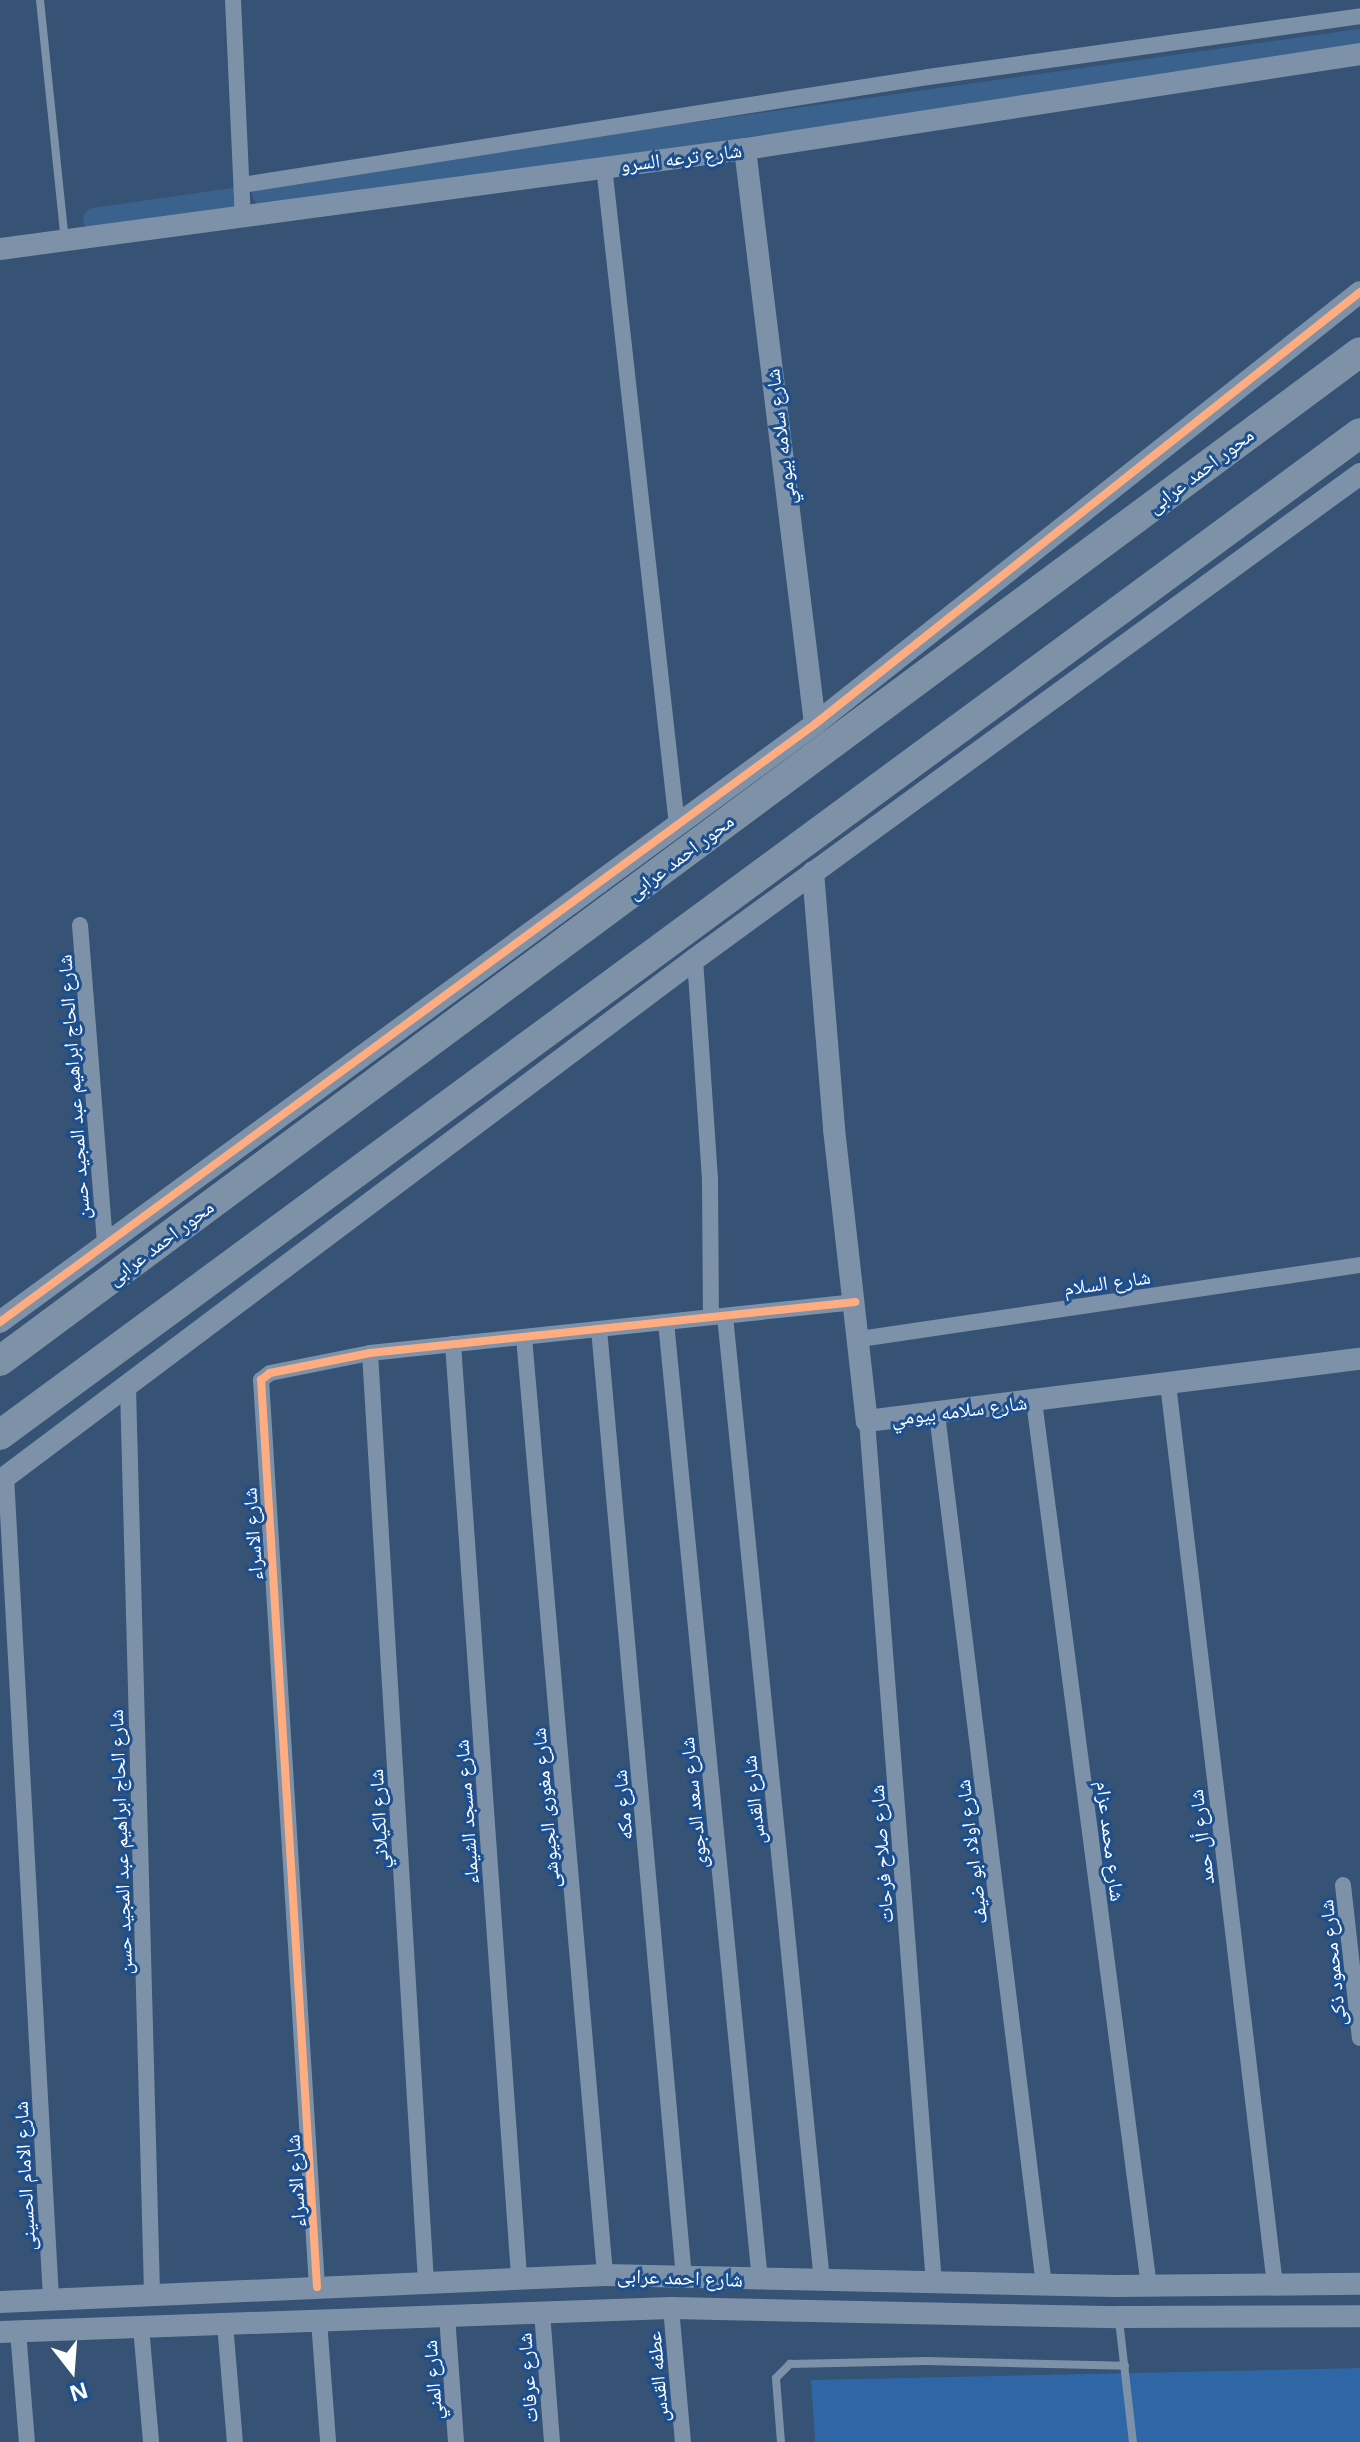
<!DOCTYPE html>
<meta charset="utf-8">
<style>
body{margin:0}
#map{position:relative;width:1360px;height:2442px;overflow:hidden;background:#365274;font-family:"Noto Sans","Noto Naskh Arabic",sans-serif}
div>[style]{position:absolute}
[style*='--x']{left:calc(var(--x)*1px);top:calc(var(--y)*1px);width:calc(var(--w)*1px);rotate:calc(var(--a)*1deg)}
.green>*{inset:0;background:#2f66a5}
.canal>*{height:22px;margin:-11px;padding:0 11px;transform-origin:11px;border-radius:11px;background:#3b618d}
.service>*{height:8px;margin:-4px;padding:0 4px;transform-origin:4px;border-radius:4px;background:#7d92a8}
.minor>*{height:16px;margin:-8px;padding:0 8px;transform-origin:8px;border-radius:8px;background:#7d92a8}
.tertiary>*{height:22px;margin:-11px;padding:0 11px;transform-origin:11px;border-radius:11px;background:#7d92a8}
.motorway>*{height:30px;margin:-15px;padding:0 15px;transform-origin:15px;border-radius:15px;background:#7e92a7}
.cycleway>*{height:8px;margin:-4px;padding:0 4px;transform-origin:4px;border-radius:4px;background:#ffac80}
span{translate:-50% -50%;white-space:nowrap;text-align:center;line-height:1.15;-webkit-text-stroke:6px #1b4f8f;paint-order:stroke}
.street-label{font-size:20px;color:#fff}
.north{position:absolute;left:32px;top:2330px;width:80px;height:80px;-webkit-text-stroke:6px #1b4f8f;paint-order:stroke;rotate:163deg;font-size:22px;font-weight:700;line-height:32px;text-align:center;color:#fff}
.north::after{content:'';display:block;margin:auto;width:28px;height:36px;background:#fff;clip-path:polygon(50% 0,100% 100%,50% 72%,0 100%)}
</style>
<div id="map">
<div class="green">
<i style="clip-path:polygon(1360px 2368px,1360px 2442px,815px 2442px,811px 2380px)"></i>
</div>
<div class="canal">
<i style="--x:263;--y:194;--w:1108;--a:-7.99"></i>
<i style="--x:94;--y:219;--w:140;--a:-8.2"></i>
</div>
<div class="service">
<i style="--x:40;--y:0;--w:241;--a:84.1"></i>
<i style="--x:1119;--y:2320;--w:123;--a:83.5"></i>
<i style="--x:781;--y:2442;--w:64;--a:-94.5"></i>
<i style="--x:776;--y:2378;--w:20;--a:-45"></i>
<i style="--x:790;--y:2364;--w:137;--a:-1.3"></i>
<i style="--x:927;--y:2361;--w:198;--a:1.4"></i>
</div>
<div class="minor">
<i style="--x:233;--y:0;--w:219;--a:87.4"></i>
<i style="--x:604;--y:166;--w:663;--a:83.68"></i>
<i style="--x:242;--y:185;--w:694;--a:-8.95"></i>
<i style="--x:928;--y:77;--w:436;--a:-8"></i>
<i style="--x:80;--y:925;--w:322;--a:85.5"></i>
<i style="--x:695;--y:959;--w:221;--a:86.1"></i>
<i style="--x:710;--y:1179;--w:138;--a:89.6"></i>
<i style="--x:725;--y:1316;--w:970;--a:84.26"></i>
<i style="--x:666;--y:1322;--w:963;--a:84.4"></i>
<i style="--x:599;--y:1329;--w:953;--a:84.88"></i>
<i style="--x:524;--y:1337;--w:941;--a:85.06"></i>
<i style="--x:860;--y:1339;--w:505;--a:-8.42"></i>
<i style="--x:453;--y:1344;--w:935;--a:85.95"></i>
<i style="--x:370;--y:1353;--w:931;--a:86.55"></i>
<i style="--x:1168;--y:1384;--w:907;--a:83.23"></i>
<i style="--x:128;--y:1388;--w:906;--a:88.48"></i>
<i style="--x:1034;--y:1401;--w:892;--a:82.6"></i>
<i style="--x:937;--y:1414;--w:878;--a:83"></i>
<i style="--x:867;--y:1421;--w:865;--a:85.56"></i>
<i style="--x:6;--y:1476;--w:824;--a:86.87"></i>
<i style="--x:1343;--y:1885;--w:154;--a:83.7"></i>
<i style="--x:317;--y:2287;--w:909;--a:-93.53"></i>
<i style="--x:261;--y:1380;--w:11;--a:-38"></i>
<i style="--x:270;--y:1373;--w:102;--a:-11.3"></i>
<i style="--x:370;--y:1353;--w:488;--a:-6"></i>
<i style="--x:671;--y:2308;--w:135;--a:84.9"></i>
<i style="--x:542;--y:2312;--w:130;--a:85.6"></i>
<i style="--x:447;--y:2316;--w:126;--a:85.9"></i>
<i style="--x:319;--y:2321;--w:121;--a:85.7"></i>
<i style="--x:225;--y:2324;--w:118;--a:85.2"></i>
<i style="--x:141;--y:2327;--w:115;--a:85"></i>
<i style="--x:18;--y:2331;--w:111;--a:85.4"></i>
</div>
<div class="tertiary">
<i style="--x:745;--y:149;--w:579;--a:83.06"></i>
<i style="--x:0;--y:249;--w:752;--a:-7.65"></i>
<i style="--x:745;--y:149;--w:622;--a:-8.78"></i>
<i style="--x:813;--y:872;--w:258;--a:85.3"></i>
<i style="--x:834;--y:1129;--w:294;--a:83.6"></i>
<i style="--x:867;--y:1421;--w:497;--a:-7.2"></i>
<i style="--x:0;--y:1322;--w:1011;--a:-36.27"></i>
<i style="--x:815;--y:724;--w:695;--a:-38.4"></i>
<i style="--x:0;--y:1481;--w:869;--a:-36.91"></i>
<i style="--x:695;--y:959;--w:823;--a:-36.1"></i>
<i style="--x:0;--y:2302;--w:606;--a:-2.56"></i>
<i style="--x:605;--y:2275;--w:509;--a:1.24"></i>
<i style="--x:1114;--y:2286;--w:246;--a:-0.5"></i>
<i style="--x:0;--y:2332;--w:671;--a:-2.05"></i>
<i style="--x:671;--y:2308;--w:447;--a:1.2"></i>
<i style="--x:1118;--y:2317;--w:242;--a:-0.2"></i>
</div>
<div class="motorway">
<i style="--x:0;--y:1361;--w:1693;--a:-36.57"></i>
<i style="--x:0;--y:1435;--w:1689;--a:-36.38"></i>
</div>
<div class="cycleway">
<i style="--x:0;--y:1322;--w:1011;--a:-36.27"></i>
<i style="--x:815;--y:724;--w:695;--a:-38.4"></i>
<i style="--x:317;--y:2287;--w:909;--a:-93.53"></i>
<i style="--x:261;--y:1380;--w:11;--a:-38"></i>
<i style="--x:270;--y:1373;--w:102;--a:-11.3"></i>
<i style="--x:370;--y:1353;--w:488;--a:-6"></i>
</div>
<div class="street-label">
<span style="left:681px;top:157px;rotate:-7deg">شارع ترعه السرو</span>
<span style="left:780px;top:437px;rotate:-97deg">شارع سلامه بيومي</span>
<span style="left:1200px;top:470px;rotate:-37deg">محور احمد عرابى</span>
<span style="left:680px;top:856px;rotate:-37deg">محور احمد عرابى</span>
<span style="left:73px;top:1087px;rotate:-94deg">شارع الحاج ابراهيم عبد المجيد حسن</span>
<span style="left:160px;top:1242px;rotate:-37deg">محور احمد عرابى</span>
<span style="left:1107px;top:1282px;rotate:-8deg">شارع السلام</span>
<span style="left:959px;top:1410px;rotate:-7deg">شارع سلامه بيومي</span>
<span style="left:252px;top:1534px;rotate:-94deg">شارع الاسراء</span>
<span style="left:753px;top:1800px;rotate:-96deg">شارع القدس</span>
<span style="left:693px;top:1803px;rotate:-96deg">شارع سعد الدجوى</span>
<span style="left:622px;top:1805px;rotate:-95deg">شارع مكه</span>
<span style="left:545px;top:1808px;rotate:-95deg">شارع مغورى الجيوشى</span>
<span style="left:466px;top:1812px;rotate:-94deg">شارع مسجد الشيماء</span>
<span style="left:378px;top:1819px;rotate:-93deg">شارع الكيلاني</span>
<span style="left:1201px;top:1837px;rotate:-97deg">شارع أل حمد</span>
<span style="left:1111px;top:1841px;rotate:83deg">شارع محمد عزام</span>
<span style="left:120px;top:1842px;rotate:-92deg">شارع الحاج ابراهيم عبد المجيد حسن</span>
<span style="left:971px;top:1852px;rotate:-97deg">شارع اولاد ابو ضيف</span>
<span style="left:881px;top:1854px;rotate:-94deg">شارع صلاح فرحات</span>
<span style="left:1332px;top:1963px;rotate:-96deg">شارع محمود ذكى</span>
<span style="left:24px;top:2176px;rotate:-93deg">شارع الامام الحسينى</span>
<span style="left:295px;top:2181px;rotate:-94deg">شارع الاسراء</span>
<span style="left:680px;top:2277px;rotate:2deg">شارع احمد عرابى</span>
<span style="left:657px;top:2377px;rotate:-95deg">عطفه القدس</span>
<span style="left:527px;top:2378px;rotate:-94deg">شارع عرفات</span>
<span style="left:432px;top:2380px;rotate:-94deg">شارع المني</span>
</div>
<div class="north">N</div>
</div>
